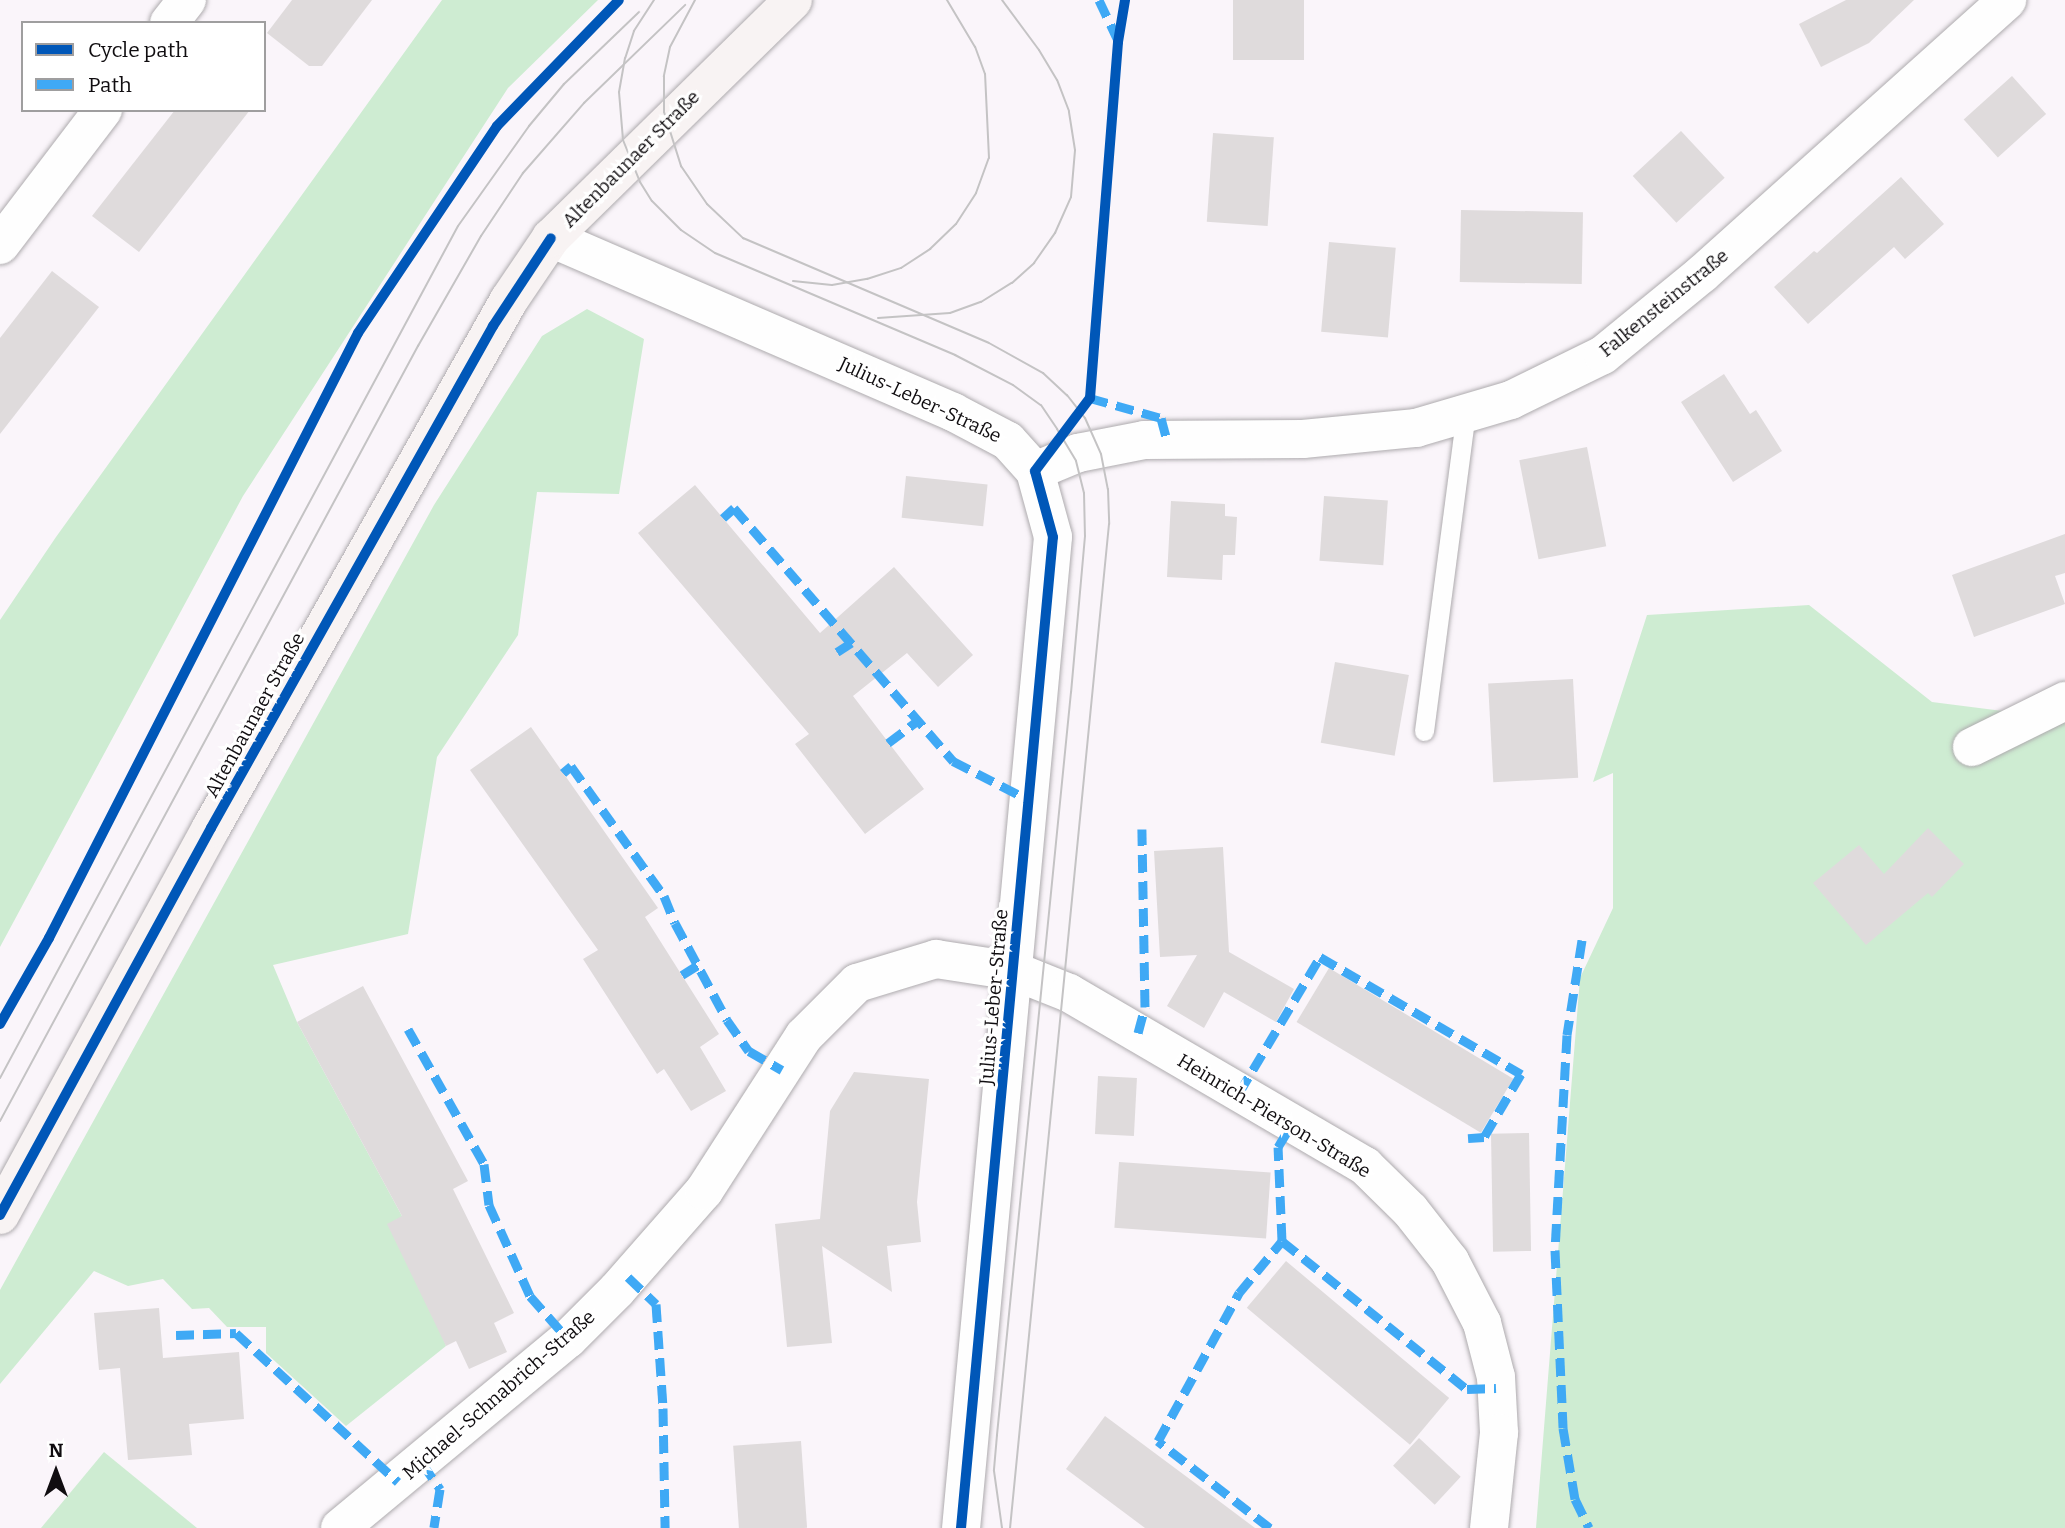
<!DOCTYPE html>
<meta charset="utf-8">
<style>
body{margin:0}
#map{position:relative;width:2065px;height:1528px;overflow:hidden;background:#faf5fa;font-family:Bitter,serif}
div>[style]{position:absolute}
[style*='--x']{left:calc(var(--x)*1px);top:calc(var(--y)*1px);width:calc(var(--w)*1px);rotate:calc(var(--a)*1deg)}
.green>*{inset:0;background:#ceecd2}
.building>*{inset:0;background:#dfdbdc;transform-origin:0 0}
.roads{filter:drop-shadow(0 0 2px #aeabae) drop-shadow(0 0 2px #aeabae)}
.service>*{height:19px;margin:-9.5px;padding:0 9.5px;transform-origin:9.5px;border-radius:9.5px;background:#fefefe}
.minor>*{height:38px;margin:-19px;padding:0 19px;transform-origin:19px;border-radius:19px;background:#fefefe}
.secondary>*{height:38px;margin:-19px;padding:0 19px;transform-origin:19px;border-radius:19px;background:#f8f3f3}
.tram>*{height:2px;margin:-1px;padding:0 1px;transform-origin:1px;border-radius:1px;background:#c4c3c4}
.quiet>*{height:9px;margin-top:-4.5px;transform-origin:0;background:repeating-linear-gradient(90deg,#3fa9f5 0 18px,transparent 0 27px)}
.cycleway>*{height:10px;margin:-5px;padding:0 5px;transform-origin:5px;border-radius:5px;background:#0057b8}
span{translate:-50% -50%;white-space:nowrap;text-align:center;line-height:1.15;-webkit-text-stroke:6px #fff;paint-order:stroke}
.street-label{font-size:19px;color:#100d10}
.legend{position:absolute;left:21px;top:21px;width:245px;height:91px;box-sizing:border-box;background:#fff;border:2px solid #9f9e9f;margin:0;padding:9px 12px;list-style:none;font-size:21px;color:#100d10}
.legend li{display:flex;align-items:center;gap:14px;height:35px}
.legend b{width:35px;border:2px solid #9f9e9f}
.north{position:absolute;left:21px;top:1437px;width:70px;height:70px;-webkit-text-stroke:5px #fff;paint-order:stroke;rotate:0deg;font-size:19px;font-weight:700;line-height:28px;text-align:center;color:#100d10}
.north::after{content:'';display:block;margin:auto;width:24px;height:32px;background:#100d10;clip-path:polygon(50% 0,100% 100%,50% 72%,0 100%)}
</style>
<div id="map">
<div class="green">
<i style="clip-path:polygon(442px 0,598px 0,508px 88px,243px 496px,0 947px,0 620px,56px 537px)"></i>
<i style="clip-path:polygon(587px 309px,644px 339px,619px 494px,537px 492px,518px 635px,437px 757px,408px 934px,273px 965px,297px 1022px,402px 1216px,446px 1346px,346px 1426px,266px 1353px,266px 1327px,227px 1327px,209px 1308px,192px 1309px,163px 1279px,128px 1286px,94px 1271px,0 1384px,0 1290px,434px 505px,542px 336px)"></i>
<i style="clip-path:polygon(1809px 605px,1932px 702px,2065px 719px,2065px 1528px,1536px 1528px,1580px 978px,1613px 908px,1613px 773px,1593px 782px,1647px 615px)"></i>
<i style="clip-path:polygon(104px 1452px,197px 1528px,41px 1528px)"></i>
</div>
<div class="building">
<i style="clip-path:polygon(292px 0,372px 0,322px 66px,309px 66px,267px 33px)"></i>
<i style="left:1233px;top:0;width:71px;height:60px"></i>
<i style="clip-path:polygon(1846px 0,1914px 0,1869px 43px,1821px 67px,1799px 24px)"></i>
<i style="left:2012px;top:76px;width:51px;height:65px;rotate:48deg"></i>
<i style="clip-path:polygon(175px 110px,250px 110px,139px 252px,92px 216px)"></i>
<i style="left:1681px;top:131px;width:64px;height:66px;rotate:47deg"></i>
<i style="left:1213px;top:133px;width:61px;height:89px;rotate:4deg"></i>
<i style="clip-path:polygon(1901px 177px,1944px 224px,1905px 259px,1894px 247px,1808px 324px,1774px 287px,1814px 251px,1817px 253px)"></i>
<i style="left:1461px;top:210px;width:122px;height:72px;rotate:1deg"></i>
<i style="left:1329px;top:242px;width:67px;height:90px;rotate:5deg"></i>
<i style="clip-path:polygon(52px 271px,99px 307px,0 434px,0 338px)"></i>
<i style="clip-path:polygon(1724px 374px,1750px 414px,1756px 410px,1782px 451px,1733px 482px,1681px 402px)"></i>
<i style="left:1587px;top:447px;width:101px;height:69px;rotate:79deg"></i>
<i style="left:906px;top:476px;width:82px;height:42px;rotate:6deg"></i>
<i style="clip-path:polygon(695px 485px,820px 633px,894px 567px,973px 655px,938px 687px,907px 653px,853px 696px,924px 789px,865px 834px,795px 744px,809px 734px,638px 533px)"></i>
<i style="left:1324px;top:496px;width:64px;height:65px;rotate:4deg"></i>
<i style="clip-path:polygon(1171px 501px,1225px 504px,1225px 516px,1237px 517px,1235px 555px,1223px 555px,1222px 580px,1167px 577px)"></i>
<i style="clip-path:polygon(2065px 534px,2065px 573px,2055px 576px,2065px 604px,1974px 637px,1952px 575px)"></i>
<i style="left:1335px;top:662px;width:75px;height:82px;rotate:10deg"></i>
<i style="left:1573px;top:679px;width:99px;height:85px;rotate:87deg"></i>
<i style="clip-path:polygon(531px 727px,658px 908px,645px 917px,719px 1034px,700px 1047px,726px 1091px,691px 1111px,664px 1069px,657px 1074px,583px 959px,598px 950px,470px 770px)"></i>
<i style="clip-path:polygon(1928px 828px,1964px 864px,1932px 897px,1928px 893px,1866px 945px,1813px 883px,1859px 845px,1884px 874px)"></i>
<i style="clip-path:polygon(1223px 847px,1229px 952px,1294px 989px,1276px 1022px,1224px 992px,1204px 1028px,1167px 1006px,1197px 955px,1160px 957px,1154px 851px)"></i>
<i style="left:1329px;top:968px;width:215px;height:63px;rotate:31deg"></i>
<i style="clip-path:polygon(363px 986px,468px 1181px,453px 1189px,514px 1313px,494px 1323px,507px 1352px,469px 1369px,456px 1341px,446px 1346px,387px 1224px,402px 1216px,297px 1022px)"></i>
<i style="clip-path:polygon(854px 1072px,929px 1079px,917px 1202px,921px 1242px,887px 1246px,892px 1292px,822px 1246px,832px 1343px,787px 1347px,775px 1224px,820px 1219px,830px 1111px)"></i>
<i style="left:1098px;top:1076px;width:39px;height:58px;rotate:3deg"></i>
<i style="left:1529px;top:1133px;width:118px;height:38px;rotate:89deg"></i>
<i style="left:1119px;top:1162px;width:152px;height:66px;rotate:4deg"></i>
<i style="left:1286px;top:1261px;width:213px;height:61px;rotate:40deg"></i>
<i style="clip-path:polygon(159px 1308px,163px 1358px,239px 1352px,244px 1419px,189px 1424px,192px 1455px,128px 1460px,120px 1368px,99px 1370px,94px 1313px)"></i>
<i style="clip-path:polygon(1105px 1416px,1191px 1480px,1255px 1528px,1145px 1528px,1066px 1469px)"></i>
<i style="left:1419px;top:1438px;width:57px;height:38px;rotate:43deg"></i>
<i style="left:801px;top:1441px;width:87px;height:68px;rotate:86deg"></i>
</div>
<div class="roads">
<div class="service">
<i style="--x:1424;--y:731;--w:321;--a:-82.5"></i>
</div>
<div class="minor">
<i style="--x:169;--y:23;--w:29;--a:-52"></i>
<i style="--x:551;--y:238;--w:438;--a:23.4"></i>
<i style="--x:953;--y:412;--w:62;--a:27.8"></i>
<i style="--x:1008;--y:441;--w:40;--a:48"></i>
<i style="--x:1035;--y:471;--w:68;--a:74.7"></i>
<i style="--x:1053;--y:537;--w:995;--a:95.3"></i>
<i style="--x:0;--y:245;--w:170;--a:-52.7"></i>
<i style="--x:1035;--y:471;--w:47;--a:-22.7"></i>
<i style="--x:1078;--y:453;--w:67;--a:-11.1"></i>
<i style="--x:1144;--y:440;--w:159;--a:-0.4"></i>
<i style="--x:1303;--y:439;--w:114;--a:-5.6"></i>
<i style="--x:1416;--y:428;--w:99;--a:-16.4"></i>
<i style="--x:1511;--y:400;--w:102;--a:-26.1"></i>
<i style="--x:1603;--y:355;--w:128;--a:-39.3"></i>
<i style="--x:1702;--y:274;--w:410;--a:-41.9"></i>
<i style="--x:1972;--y:747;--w:104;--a:-26.3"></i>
<i style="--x:340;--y:1528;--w:296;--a:-39.7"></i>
<i style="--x:568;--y:1339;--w:69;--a:-45"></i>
<i style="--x:617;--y:1290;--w:132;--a:-48.7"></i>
<i style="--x:704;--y:1191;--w:184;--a:-57.2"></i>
<i style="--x:804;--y:1036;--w:75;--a:-45"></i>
<i style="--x:857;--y:983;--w:83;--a:-16.9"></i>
<i style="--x:936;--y:959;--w:79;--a:8.7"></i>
<i style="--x:1014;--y:971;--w:59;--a:21.8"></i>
<i style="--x:1069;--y:993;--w:343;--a:30.3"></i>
<i style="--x:1365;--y:1166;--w:63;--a:44.4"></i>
<i style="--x:1410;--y:1210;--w:65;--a:51.9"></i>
<i style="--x:1450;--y:1261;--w:70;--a:62.7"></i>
<i style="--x:1482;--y:1323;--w:56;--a:75.5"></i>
<i style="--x:1496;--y:1377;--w:56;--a:86.9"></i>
<i style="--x:1499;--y:1433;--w:96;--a:96"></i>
</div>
<div class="secondary">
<i style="--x:0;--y:1215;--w:441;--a:-61.4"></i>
<i style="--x:211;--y:828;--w:606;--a:-60.56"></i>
<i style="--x:509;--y:300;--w:75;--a:-55.9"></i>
<i style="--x:551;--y:238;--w:339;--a:-44.5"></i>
</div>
</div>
<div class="tram">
<i style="--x:654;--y:0;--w:37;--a:123"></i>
<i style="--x:634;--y:31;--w:28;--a:108"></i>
<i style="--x:625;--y:58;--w:35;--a:100"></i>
<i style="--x:619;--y:92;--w:48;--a:85.2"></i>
<i style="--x:623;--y:140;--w:45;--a:68"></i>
<i style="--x:640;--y:182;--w:22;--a:58"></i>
<i style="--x:652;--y:201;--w:41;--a:45"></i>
<i style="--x:681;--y:230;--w:41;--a:34.1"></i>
<i style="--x:715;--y:253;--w:261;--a:23"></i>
<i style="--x:955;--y:355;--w:65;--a:27.3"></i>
<i style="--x:1013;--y:385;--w:34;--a:36"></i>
<i style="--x:1041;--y:405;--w:29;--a:56"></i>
<i style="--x:1057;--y:429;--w:37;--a:59"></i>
<i style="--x:1076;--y:461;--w:33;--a:76"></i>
<i style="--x:1084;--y:493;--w:43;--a:88.7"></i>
<i style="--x:1085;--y:536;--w:157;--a:95.1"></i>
<i style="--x:1071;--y:692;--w:747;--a:95.69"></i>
<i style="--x:997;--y:1435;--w:36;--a:95"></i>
<i style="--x:994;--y:1471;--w:58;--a:82"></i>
<i style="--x:695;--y:0;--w:53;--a:118"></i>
<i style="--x:670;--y:47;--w:30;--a:102"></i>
<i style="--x:664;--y:76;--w:36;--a:90"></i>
<i style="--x:664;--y:112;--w:57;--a:72.5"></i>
<i style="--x:681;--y:166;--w:46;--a:55.6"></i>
<i style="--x:707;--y:204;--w:50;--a:43.4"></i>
<i style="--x:743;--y:238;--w:267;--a:23.1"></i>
<i style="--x:989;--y:343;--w:62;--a:29.1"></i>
<i style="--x:1043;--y:373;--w:33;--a:43"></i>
<i style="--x:1067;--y:395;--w:29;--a:52"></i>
<i style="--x:1085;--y:418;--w:39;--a:66"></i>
<i style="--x:1101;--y:454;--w:36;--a:79"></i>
<i style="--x:1108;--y:489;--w:35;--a:88"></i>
<i style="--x:1109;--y:524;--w:1009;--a:95.63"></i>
<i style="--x:793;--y:281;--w:39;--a:6"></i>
<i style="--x:832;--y:285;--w:36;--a:-10"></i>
<i style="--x:867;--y:279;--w:36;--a:-18"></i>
<i style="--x:901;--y:268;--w:35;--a:-33"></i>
<i style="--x:930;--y:249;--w:36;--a:-44"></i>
<i style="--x:956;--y:224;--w:37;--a:-57"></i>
<i style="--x:976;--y:193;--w:37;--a:-70"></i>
<i style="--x:989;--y:158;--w:84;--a:-92.7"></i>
<i style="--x:985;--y:74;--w:29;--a:-110"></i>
<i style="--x:975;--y:47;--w:55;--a:-120.8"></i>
<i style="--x:878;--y:318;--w:72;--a:-4"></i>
<i style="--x:950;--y:313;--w:33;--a:-20"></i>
<i style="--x:981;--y:302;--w:36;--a:-32"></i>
<i style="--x:1012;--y:283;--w:30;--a:-42"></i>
<i style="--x:1034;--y:263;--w:37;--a:-55"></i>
<i style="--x:1055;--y:233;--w:39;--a:-66"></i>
<i style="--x:1071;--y:197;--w:47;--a:-85.1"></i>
<i style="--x:1075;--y:150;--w:39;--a:-99"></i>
<i style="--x:1069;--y:111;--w:33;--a:-111"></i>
<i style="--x:1057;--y:80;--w:35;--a:-121"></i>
<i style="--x:1039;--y:50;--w:62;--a:-126.5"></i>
<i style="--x:0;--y:1078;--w:967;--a:-61.74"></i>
<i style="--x:458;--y:226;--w:123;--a:-54.6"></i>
<i style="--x:529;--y:126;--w:55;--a:-50.2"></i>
<i style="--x:564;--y:84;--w:104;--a:-43.8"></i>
<i style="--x:0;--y:1121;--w:881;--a:-61.66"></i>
<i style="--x:418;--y:346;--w:127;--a:-60.2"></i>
<i style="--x:481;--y:236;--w:76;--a:-56.3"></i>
<i style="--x:523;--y:173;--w:93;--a:-48.9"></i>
<i style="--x:584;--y:103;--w:141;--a:-44.1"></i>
</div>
<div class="quiet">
<i style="--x:1099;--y:0;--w:42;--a:64.7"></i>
<i style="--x:1090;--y:398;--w:74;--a:15.7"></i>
<i style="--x:1161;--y:418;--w:23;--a:75"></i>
<i style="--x:723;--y:518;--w:15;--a:-42"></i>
<i style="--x:734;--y:508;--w:335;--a:49.1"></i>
<i style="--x:953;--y:761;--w:85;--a:27.2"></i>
<i style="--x:837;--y:652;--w:17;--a:-33"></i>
<i style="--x:888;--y:743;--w:38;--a:-37"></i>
<i style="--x:563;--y:773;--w:11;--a:-41"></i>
<i style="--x:571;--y:766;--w:160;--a:54.4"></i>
<i style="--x:664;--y:896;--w:29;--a:68"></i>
<i style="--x:675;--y:923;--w:110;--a:61.8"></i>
<i style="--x:727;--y:1020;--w:38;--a:55"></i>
<i style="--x:749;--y:1051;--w:38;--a:30"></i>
<i style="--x:1582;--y:940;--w:96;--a:99"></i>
<i style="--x:1567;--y:1035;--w:215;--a:93.2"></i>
<i style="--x:1555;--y:1250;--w:178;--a:87.4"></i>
<i style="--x:1563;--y:1428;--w:72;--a:80.4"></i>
<i style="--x:1575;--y:1499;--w:32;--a:64"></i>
<i style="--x:682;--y:975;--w:19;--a:-32"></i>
<i style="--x:408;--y:1029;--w:155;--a:60.6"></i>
<i style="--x:484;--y:1164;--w:41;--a:83"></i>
<i style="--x:489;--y:1205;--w:100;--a:65.7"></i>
<i style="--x:530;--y:1296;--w:57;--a:48.5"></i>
<i style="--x:1138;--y:1033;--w:27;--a:-75"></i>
<i style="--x:1145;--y:1007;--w:178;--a:-91"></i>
<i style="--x:1239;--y:1093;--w:158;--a:-59.2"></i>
<i style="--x:1320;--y:957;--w:233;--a:30.2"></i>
<i style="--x:1521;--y:1074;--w:73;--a:120.4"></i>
<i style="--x:1484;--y:1137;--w:16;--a:176"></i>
<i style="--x:1282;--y:1241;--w:237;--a:38.7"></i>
<i style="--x:1467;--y:1389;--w:29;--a:-2"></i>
<i style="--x:628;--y:1277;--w:39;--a:44"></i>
<i style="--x:656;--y:1304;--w:104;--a:86.1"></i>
<i style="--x:663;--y:1408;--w:120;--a:89"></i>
<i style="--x:176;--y:1335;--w:60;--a:-1.9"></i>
<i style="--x:236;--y:1333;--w:220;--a:42.6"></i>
<i style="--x:422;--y:1463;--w:32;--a:55"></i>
<i style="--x:440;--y:1489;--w:39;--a:99"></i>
<i style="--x:1270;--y:1528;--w:142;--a:-142.2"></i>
<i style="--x:1158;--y:1441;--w:169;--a:-61.3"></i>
<i style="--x:1239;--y:1293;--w:67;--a:-50.4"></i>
<i style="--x:1282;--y:1241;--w:94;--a:-92.4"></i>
<i style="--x:1278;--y:1147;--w:27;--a:-59"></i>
</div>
<div class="cycleway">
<i style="--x:0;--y:1024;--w:99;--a:-60.3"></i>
<i style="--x:49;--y:938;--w:679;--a:-62.94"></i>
<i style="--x:358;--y:333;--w:249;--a:-56.1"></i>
<i style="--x:497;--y:126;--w:175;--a:-45.9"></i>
<i style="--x:0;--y:1215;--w:441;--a:-61.4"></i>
<i style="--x:211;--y:828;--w:576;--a:-60.67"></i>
<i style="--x:493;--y:326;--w:105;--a:-56.6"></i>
<i style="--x:961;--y:1528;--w:995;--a:-84.7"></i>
<i style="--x:1053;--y:537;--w:68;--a:-105.3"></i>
<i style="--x:1035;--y:471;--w:91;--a:-53"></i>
<i style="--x:1090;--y:398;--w:357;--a:-85.5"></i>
<i style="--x:1118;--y:42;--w:43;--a:-80.5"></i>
</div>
<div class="street-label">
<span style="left:631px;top:159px;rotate:-45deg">Altenbaunaer Straße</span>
<span style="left:1664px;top:303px;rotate:-39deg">Falkensteinstraße</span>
<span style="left:920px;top:400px;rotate:25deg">Julius-Leber-Straße</span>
<span style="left:255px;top:715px;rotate:-61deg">Altenbaunaer Straße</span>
<span style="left:994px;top:997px;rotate:-85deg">Julius-Leber-Straße</span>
<span style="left:1274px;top:1116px;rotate:31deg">Heinrich-Pierson-Straße</span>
<span style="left:499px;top:1395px;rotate:-41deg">Michael-Schnabrich-Straße</span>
</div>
<ul class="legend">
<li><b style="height:9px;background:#0057b8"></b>Cycle path</li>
<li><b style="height:9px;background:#3fa9f5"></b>Path</li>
</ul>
<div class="north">N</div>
</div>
